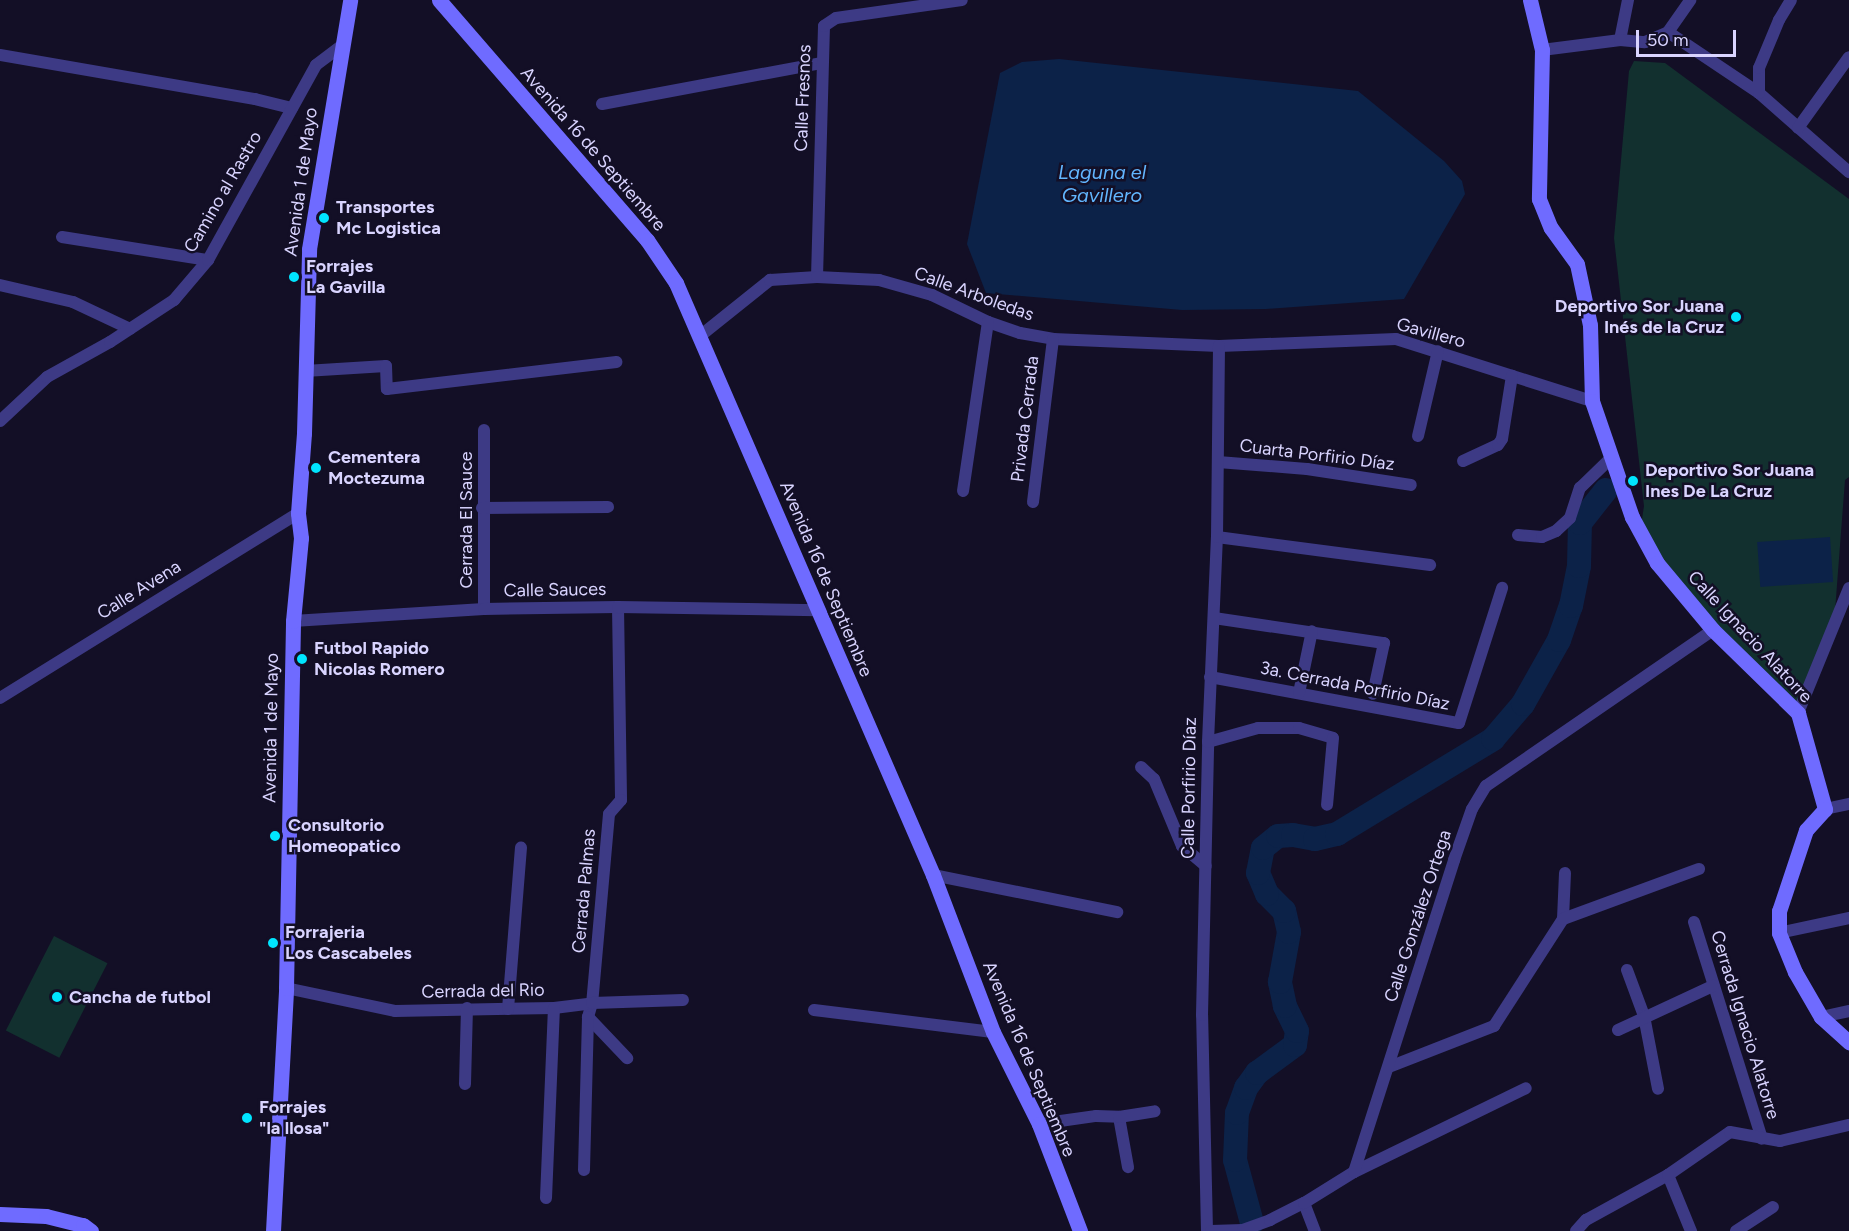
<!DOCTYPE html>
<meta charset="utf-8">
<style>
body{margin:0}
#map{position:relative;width:1849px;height:1231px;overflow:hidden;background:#130f26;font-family:Figtree,sans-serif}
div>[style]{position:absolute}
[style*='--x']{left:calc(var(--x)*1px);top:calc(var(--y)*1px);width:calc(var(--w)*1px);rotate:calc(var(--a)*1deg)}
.green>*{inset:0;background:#12302f;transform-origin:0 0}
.water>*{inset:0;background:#0c2248;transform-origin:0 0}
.river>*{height:24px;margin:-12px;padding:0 12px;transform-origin:12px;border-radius:12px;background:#0c2248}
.street>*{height:12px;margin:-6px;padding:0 6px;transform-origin:6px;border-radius:6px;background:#3d3a85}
.secondary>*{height:15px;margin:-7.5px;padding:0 7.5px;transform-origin:7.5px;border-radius:7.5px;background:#6f6bff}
.dots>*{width:16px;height:16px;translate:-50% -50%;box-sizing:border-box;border:3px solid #130f26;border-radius:50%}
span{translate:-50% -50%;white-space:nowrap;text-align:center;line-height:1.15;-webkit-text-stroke:5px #130f26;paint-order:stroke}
.street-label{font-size:18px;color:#d9d4ff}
.poi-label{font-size:18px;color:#d9d4ff;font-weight:700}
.left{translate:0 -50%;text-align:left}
.right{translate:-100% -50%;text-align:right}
.water-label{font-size:20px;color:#62b6ff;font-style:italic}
.scale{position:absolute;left:1636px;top:30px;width:100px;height:27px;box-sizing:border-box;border:3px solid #d9d4ff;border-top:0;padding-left:8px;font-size:18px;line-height:21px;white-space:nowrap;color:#d9d4ff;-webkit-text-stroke:4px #130f26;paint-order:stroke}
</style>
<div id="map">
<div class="green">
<i style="clip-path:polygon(1634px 61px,1665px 63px,1849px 199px,1849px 477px,1845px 480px,1835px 611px,1797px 709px,1667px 571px,1641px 526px,1644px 506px,1614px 238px,1629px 71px)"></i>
<i style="left:54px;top:936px;width:60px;height:106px;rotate:27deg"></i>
</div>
<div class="water">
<i style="clip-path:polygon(1059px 59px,1358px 91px,1444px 161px,1462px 181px,1465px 194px,1404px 299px,1266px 309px,1182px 310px,986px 293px,967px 244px,1000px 73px,1022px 62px)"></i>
<i style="left:1830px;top:537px;width:45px;height:73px;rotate:86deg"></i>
</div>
<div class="river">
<i style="--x:1252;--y:1223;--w:65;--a:-105.1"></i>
<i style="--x:1235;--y:1160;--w:47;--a:-87.6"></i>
<i style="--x:1237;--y:1113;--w:27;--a:-70"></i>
<i style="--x:1246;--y:1088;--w:19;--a:-54"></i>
<i style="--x:1257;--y:1073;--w:47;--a:-36.4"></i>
<i style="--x:1295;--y:1045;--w:14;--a:-82"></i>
<i style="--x:1297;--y:1031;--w:28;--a:-116"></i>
<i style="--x:1285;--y:1006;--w:25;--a:-102"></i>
<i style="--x:1280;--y:982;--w:51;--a:-79.8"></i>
<i style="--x:1289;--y:932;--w:22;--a:-103"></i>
<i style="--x:1284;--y:911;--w:24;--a:-135"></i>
<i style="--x:1267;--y:894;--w:23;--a:-113"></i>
<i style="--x:1258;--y:873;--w:25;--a:-79"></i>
<i style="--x:1263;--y:848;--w:19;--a:-39"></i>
<i style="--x:1278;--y:836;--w:15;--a:-4"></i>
<i style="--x:1293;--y:835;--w:22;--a:10"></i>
<i style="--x:1315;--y:839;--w:23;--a:-13"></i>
<i style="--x:1337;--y:834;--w:183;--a:-31.3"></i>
<i style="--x:1493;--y:739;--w:46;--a:-49.4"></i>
<i style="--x:1523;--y:704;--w:73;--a:-60.6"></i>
<i style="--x:1559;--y:640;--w:36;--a:-71"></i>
<i style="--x:1571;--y:606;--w:41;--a:-78.7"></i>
<i style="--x:1579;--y:566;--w:43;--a:-88.7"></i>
<i style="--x:1580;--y:523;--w:42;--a:-51.8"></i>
</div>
<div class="street">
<i style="--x:1668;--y:32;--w:39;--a:-55"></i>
<i style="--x:1620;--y:40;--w:41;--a:-78.7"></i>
<i style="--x:1542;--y:50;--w:79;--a:-7.3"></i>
<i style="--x:1620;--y:40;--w:25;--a:5"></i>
<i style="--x:1645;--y:42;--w:25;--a:-23"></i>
<i style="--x:1668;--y:32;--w:110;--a:33.8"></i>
<i style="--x:1759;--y:93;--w:120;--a:41.3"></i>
<i style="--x:0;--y:55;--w:259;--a:9.8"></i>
<i style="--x:255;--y:99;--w:38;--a:14"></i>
<i style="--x:1759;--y:93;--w:25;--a:-90"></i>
<i style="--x:1759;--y:68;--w:52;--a:-67.4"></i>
<i style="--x:1779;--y:20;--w:23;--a:-59"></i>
<i style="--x:602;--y:104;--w:224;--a:-10.6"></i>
<i style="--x:1798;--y:128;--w:87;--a:-54.3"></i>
<i style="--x:62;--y:237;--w:148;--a:9"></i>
<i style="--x:817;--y:277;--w:251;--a:-88.4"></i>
<i style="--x:824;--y:26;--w:14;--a:-34"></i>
<i style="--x:836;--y:18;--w:127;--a:-8.1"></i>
<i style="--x:0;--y:285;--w:75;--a:13.1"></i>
<i style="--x:73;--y:302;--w:63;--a:25.3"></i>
<i style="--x:700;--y:336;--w:90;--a:-38.7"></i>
<i style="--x:770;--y:280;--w:47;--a:-3.7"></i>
<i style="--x:817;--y:277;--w:62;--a:2.8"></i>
<i style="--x:879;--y:280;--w:55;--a:15.8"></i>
<i style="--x:932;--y:295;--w:62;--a:25.7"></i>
<i style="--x:988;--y:322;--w:34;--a:19"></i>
<i style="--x:1020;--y:333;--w:34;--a:10"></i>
<i style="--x:1053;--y:339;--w:166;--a:2.4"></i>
<i style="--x:1219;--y:346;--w:177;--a:-2.3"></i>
<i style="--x:1396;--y:339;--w:206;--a:17.6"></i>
<i style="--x:305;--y:371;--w:81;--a:-3.5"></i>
<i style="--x:386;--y:366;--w:23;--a:88"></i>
<i style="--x:387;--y:389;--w:231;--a:-6.7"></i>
<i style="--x:0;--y:421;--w:64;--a:-43.1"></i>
<i style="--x:47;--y:377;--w:72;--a:-29.1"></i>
<i style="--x:110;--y:342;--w:77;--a:-33.3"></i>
<i style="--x:174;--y:300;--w:52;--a:-49.6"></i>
<i style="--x:208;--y:260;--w:223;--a:-61"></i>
<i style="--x:316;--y:65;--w:31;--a:-37"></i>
<i style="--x:484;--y:430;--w:179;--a:90"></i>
<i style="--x:1418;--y:436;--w:87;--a:-76.8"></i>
<i style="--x:1463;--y:461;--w:38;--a:-25"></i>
<i style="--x:1498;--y:445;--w:7;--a:-56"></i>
<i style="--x:1502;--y:439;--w:64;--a:-81"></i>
<i style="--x:1218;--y:462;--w:89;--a:4.5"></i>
<i style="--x:1307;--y:469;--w:105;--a:8.7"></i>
<i style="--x:963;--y:491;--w:171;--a:-81.6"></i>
<i style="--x:1033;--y:502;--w:164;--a:-83"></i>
<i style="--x:482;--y:508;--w:126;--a:-0.5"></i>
<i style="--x:1518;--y:535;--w:24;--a:5"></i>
<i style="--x:1542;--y:537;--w:15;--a:-23"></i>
<i style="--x:1556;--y:531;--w:19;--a:-43"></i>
<i style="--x:1570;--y:518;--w:32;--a:-72"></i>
<i style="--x:1580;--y:488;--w:43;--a:-44.1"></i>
<i style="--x:1217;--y:537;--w:215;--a:7.5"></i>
<i style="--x:618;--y:607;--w:193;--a:89.1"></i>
<i style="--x:621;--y:800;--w:18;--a:131"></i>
<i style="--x:609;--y:814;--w:190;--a:95.1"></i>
<i style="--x:592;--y:1003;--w:15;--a:106"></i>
<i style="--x:588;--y:1017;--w:57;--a:46.4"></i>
<i style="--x:1214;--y:618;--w:172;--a:8.4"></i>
<i style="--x:1384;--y:643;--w:52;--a:102.2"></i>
<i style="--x:293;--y:621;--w:191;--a:-3.6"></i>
<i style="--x:484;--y:609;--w:134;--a:-0.9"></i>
<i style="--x:618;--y:607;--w:200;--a:0.9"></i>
<i style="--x:1210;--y:677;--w:253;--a:10.5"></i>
<i style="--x:1459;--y:723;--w:142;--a:-72.3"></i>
<i style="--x:1299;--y:693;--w:63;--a:-78.2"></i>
<i style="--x:0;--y:698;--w:351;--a:-31.8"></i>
<i style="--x:1798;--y:713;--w:135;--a:-67.8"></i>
<i style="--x:1208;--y:742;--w:52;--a:-15.6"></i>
<i style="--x:1258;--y:728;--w:41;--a:0"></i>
<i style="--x:1299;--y:728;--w:35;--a:16"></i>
<i style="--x:1333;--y:738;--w:67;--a:95.1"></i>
<i style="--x:1141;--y:767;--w:18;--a:43"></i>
<i style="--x:1154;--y:779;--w:73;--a:67.3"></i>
<i style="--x:1182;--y:846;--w:31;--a:40"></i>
<i style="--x:1825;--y:809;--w:25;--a:-12"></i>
<i style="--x:933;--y:875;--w:188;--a:11.4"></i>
<i style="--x:1563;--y:919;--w:46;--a:-87.5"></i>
<i style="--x:1694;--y:922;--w:227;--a:72.6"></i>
<i style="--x:1779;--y:933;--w:72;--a:-12.1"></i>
<i style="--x:1627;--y:970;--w:49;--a:69.7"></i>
<i style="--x:1644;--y:1016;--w:74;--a:79.1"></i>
<i style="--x:286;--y:988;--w:111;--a:11.9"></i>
<i style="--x:395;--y:1011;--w:159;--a:-1.1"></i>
<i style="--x:554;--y:1008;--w:38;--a:-7"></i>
<i style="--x:592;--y:1003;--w:91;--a:-1.9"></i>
<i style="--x:508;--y:1009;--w:162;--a:-85.4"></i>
<i style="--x:814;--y:1010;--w:180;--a:7"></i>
<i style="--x:1821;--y:1017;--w:29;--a:-12"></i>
<i style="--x:1618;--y:1030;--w:105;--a:-24.9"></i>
<i style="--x:1389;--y:1067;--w:113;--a:-21.3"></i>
<i style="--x:1494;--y:1026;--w:127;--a:-57.2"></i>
<i style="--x:1563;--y:919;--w:145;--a:-20.2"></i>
<i style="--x:465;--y:1084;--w:76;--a:-88.5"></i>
<i style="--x:1119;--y:1117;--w:51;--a:79.8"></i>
<i style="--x:1039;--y:1124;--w:58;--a:-8"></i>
<i style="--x:1096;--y:1116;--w:23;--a:2"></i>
<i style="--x:1119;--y:1117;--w:36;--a:-9"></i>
<i style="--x:584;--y:1170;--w:153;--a:-88.5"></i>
<i style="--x:1354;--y:1172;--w:191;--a:-26"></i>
<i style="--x:1668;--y:1175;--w:61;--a:67.7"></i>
<i style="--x:546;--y:1198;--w:190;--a:-87.6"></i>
<i style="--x:1304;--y:1203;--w:30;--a:69"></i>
<i style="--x:1207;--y:1231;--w:216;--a:-91.3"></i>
<i style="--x:1202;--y:1015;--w:273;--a:-88.7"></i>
<i style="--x:1208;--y:742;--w:205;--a:-87.5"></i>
<i style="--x:1217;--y:537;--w:191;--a:-89.4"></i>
<i style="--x:1211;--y:1231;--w:32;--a:-2"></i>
<i style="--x:1243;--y:1230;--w:29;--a:-20"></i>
<i style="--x:1270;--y:1220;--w:38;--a:-27"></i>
<i style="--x:1304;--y:1203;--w:59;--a:-31.8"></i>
<i style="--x:1354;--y:1172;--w:328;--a:-72.2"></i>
<i style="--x:1454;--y:860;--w:54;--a:-70.6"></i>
<i style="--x:1472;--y:809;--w:27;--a:-59"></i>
<i style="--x:1486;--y:786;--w:275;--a:-34.5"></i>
<i style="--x:1576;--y:1231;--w:15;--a:-48"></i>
<i style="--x:1586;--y:1220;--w:94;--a:-28.8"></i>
<i style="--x:1668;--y:1175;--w:75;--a:-34.7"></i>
<i style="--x:1730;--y:1132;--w:51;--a:10.2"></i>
<i style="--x:1780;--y:1141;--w:71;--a:-13.1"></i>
<i style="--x:1736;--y:1231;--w:44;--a:-33"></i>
</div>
<div class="secondary">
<i style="--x:439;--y:0;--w:318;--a:49.1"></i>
<i style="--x:647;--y:240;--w:52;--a:56"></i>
<i style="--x:676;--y:283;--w:645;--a:66.53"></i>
<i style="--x:933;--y:875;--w:168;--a:69.1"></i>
<i style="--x:993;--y:1032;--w:103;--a:63.4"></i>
<i style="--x:1039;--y:1124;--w:115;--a:69"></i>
<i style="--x:1530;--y:0;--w:51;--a:76.5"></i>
<i style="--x:1542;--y:50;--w:149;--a:91.2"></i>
<i style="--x:1539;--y:199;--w:31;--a:68"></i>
<i style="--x:1551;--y:228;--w:44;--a:54.2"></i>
<i style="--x:1577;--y:264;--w:62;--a:78"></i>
<i style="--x:1590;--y:325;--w:76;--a:88.5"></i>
<i style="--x:1592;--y:401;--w:123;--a:71"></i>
<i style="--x:1632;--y:517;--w:52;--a:61.5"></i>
<i style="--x:1657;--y:563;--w:87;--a:50.1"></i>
<i style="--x:1713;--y:630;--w:119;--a:44.3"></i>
<i style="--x:1798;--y:713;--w:100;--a:74.3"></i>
<i style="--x:1825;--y:809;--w:28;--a:132"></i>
<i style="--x:1806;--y:830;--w:85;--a:108.4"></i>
<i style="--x:1779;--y:911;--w:22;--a:90"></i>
<i style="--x:1779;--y:933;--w:42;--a:67.7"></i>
<i style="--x:1795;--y:972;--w:52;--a:60"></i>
<i style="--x:1821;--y:1017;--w:38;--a:42"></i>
<i style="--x:0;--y:1214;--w:46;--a:2.5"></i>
<i style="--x:46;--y:1216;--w:38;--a:14"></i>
<i style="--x:83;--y:1225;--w:10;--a:37"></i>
<i style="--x:273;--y:1231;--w:243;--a:-86.9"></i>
<i style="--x:286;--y:988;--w:367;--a:-88.9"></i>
<i style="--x:293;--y:621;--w:83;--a:-84.5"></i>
<i style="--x:301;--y:538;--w:25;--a:-97"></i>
<i style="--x:298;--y:513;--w:80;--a:-85.7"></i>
<i style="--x:304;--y:433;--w:184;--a:-88.4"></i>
<i style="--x:309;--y:249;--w:252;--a:-80.6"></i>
</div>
<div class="dots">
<i style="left:324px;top:218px;background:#00e5ff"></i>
<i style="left:294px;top:277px;background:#00e5ff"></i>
<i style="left:1736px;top:317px;background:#00e5ff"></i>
<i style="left:316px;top:468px;background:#00e5ff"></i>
<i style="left:1633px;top:481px;background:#00e5ff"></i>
<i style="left:302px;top:659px;background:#00e5ff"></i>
<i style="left:275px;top:836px;background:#00e5ff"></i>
<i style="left:273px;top:943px;background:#00e5ff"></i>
<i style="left:57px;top:997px;background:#00e5ff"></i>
<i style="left:247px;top:1118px;background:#00e5ff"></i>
</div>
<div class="street-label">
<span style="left:803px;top:98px;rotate:-88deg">Calle Fresnos</span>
<span style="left:593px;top:149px;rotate:49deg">Avenida 16 de Septiembre</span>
<span style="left:301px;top:182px;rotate:-82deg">Avenida 1 de Mayo</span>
<span style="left:223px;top:192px;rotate:-60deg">Camino al Rastro</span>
<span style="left:974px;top:294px;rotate:20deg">Calle Arboledas</span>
<span style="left:1431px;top:333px;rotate:15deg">Gavillero</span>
<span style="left:1025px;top:419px;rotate:-83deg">Privada Cerrada</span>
<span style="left:1317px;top:455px;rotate:7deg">Cuarta Porfirio Díaz</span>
<span style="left:466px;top:520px;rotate:-90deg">Cerrada El Sauce</span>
<span style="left:826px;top:579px;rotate:67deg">Avenida 16 de Septiembre</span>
<span style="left:139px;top:590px;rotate:-32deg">Calle Avena</span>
<span style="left:555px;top:590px;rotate:-1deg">Calle Sauces</span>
<span style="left:1750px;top:637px;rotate:47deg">Calle Ignacio Alatorre</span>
<span style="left:1355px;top:686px;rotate:11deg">3a. Cerrada Porfirio Díaz</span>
<span style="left:271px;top:728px;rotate:-89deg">Avenida 1 de Mayo</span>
<span style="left:1189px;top:788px;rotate:-89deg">Calle Porfirio Díaz</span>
<span style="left:584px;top:891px;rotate:-85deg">Cerrada Palmas</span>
<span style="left:1418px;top:916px;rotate:-72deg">Calle González Ortega</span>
<span style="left:483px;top:991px;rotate:-1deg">Cerrada del Rio</span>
<span style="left:1745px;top:1025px;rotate:73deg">Cerrada Ignacio Alatorre</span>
<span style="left:1029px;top:1059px;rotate:67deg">Avenida 16 de Septiembre</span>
</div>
<div class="poi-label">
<span class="left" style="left:336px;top:218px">Transportes<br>Mc Logistica</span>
<span class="left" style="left:306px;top:277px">Forrajes<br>La Gavilla</span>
<span class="right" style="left:1724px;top:317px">Deportivo Sor Juana<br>Inés de la Cruz</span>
<span class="left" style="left:328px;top:468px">Cementera<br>Moctezuma</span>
<span class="left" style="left:1645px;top:481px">Deportivo Sor Juana<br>Ines De La Cruz</span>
<span class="left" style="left:314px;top:659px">Futbol Rapido<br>Nicolas Romero</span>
<span class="left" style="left:288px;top:836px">Consultorio<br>Homeopatico</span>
<span class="left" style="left:285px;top:943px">Forrajeria<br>Los Cascabeles</span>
<span class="left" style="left:69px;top:997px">Cancha de futbol</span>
<span class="left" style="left:259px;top:1118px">Forrajes<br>"la llosa"</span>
</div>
<div class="water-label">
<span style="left:1102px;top:184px">Laguna el<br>Gavillero</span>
</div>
<div class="scale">50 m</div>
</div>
